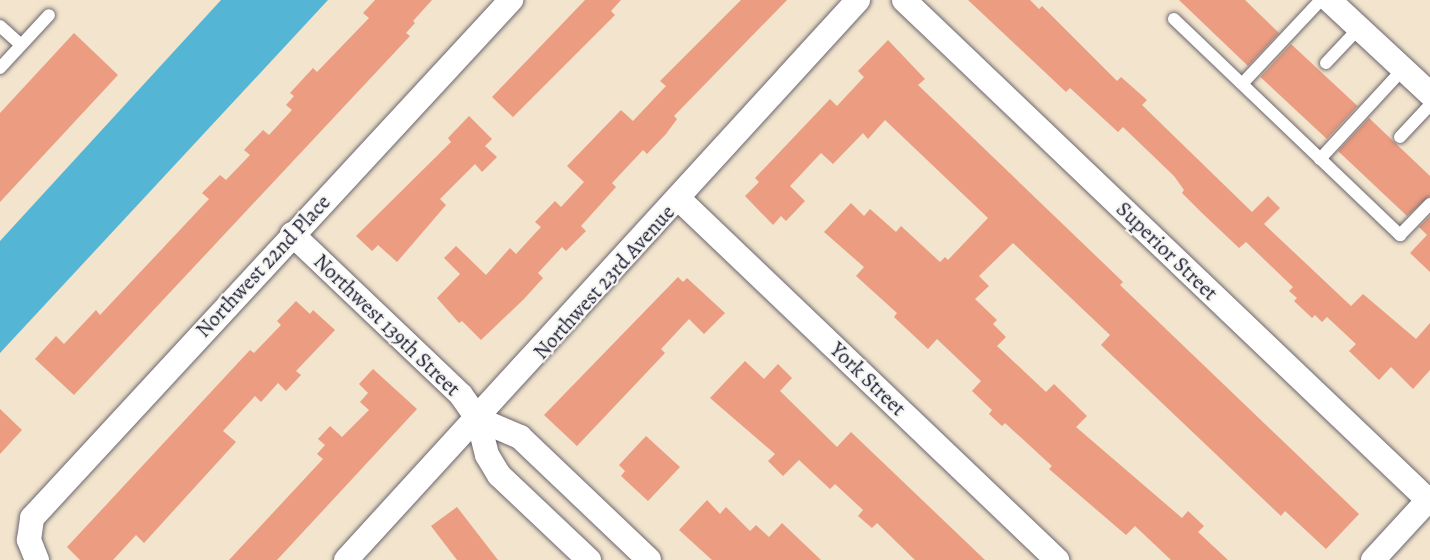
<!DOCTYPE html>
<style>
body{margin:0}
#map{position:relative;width:1430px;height:560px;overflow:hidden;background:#f2e4cd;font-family:Alegreya,serif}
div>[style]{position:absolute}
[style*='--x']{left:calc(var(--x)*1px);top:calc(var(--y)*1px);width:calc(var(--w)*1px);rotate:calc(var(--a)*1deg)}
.water>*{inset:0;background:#55b5d4}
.building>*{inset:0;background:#eb9c81;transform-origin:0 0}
.roads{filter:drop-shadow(0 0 2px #6b666e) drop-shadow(0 0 2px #6b666e)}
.lane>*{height:12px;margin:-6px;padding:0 6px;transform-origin:6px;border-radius:6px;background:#fff}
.street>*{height:24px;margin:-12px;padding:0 12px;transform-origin:12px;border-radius:12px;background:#fff}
span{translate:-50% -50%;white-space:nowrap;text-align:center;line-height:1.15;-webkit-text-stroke:4.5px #f6f6f2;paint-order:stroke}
.street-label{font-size:21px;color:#22223b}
</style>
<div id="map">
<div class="water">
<i style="clip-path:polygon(221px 0,328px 0,0 353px,0 241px)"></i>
</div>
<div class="building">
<i style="clip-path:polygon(375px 0,432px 0,413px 21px,415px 23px,406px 33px,410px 36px,74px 395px,35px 359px,56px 336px,64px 344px,96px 310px,100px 315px,209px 199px,202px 193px,220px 175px,226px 180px,250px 155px,244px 150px,263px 130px,269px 135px,292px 110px,286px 105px,294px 96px,290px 93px,313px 68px,317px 72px,369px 18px,363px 13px)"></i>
<i style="clip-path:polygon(585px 0,621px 0,611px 11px,615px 15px,513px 117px,492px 97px)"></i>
<i style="clip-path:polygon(741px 0,787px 0,674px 116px,677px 119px,666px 134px,647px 154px,643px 150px,612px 183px,616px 187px,581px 226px,586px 231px,566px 251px,562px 247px,538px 273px,543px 278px,524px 299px,481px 340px,462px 321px,459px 323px,437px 298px,460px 274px,444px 258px,456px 246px,486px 275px,510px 248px,516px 254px,541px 227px,535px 222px,555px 201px,561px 207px,584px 182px,567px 166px,621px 110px,633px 121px,666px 86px,660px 81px)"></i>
<i style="clip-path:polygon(968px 0,1030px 0,1039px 9px,1042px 6px,1117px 81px,1121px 77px,1147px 100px,1142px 105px,1252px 212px,1268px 196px,1280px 208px,1264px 224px,1351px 306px,1363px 294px,1416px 339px,1430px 323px,1430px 370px,1413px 389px,1391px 367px,1379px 380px,1349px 351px,1356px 344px,1327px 317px,1322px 322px,1315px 315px,1312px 318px,1294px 301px,1297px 298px,1289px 291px,1293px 287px,1246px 242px,1239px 248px,1201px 212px,1182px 193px,1184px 190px,1174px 176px,1123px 127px,1118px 132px,1070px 88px,1066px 92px)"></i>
<i style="clip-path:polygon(1179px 0,1245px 0,1279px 33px,1248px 66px)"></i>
<i style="clip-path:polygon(74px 33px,118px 75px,0 202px,0 113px)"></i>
<i style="clip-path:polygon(888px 40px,925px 79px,918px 85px,1123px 282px,1120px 285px,1359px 514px,1326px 549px,1285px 511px,1281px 516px,1101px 345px,1110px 335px,1013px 243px,979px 276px,989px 286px,975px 299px,997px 320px,993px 324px,1006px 337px,997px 346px,1046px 392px,1054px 384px,1087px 416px,1076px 427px,1182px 518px,1188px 511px,1204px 526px,1198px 532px,1228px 560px,1171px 560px,1135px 526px,1126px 535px,1049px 469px,1052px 466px,1005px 423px,1002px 426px,989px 414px,992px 410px,972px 391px,981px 381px,937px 339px,928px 349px,894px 317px,897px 313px,856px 276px,864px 267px,824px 232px,851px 203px,864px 216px,870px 209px,896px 232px,901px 226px,940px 262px,945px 257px,948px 260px,988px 218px,885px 120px,868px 139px,863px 133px,833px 164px,821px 153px,790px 186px,805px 201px,786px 221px,781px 216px,773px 225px,745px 196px,759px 182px,755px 178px,830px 99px,837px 106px,864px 77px,858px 71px)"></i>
<i style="left:1291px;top:44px;width:91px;height:45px;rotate:43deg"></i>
<i style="clip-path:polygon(469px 116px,492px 139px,485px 146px,497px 157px,482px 172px,475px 164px,440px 199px,446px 205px,397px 262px,378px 245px,372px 251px,356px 236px,451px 142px,448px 138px)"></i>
<i style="clip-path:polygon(1369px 118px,1430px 176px,1430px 196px,1407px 216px,1338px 151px)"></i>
<i style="clip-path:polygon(1430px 216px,1430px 272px,1410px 253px,1427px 235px,1419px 227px)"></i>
<i style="clip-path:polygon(678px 277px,683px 282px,687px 278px,725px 313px,704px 334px,689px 319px,661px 349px,665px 353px,577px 446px,544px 415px)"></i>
<i style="clip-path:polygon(296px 301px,310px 314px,313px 310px,335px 330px,296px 371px,301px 375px,286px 391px,278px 383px,261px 402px,255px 396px,223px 431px,236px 442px,144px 543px,136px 535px,113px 560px,80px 560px,67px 547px,250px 350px,254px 353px,281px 325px,277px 321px)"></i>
<i style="clip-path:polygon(745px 361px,764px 379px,778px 364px,792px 378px,780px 391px,837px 447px,851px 432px,985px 560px,915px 560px,877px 523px,872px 528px,858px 516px,863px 510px,835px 484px,830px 489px,799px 460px,783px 476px,768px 461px,775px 454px,710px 398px)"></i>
<i style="clip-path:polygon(373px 369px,417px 409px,277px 560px,229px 560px,323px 459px,317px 454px,325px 445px,318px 439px,330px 426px,342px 437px,369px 410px,360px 402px,368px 393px,359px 384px)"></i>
<i style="clip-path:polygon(0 409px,22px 430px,0 454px)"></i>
<i style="clip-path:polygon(646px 436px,680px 467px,648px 501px,621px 476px,625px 471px,619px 465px)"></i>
<i style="clip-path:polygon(707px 500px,720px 514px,726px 507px,750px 531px,756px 525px,769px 537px,782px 523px,821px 560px,712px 560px,679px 530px)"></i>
<i style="clip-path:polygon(457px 507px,498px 560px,457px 560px,431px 526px)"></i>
</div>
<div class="roads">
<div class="lane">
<i style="--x:1174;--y:19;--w:313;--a:43.7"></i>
<i style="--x:1400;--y:235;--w:43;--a:-45.9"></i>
<i style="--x:0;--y:26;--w:28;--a:42"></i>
<i style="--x:1326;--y:63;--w:48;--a:-46.7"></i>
<i style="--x:0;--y:68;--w:72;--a:-47.2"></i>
<i style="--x:1242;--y:84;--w:115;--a:-46.8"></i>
<i style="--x:1400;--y:137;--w:44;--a:-46.8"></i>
<i style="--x:1320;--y:159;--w:122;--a:-47.3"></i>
</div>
<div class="street">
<i style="--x:904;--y:0;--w:727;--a:43.66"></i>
<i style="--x:1329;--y:0;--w:138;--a:42.9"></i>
<i style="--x:679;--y:199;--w:523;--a:43.68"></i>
<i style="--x:292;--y:234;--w:233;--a:43.6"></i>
<i style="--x:461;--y:395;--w:29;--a:55"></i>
<i style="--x:478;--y:419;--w:37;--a:76"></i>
<i style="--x:487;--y:455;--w:23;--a:59"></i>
<i style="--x:499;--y:475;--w:124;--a:43.4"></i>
<i style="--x:478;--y:419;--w:46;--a:23.2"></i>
<i style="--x:520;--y:437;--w:178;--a:43.6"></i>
<i style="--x:37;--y:560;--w:22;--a:-112"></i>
<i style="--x:29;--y:540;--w:22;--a:-82"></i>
<i style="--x:32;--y:518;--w:706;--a:-47.24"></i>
<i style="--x:346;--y:560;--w:759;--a:-47.56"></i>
<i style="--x:1373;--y:560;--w:84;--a:-47.4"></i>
</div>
</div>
<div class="street-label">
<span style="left:1167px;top:251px;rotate:44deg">Superior Street</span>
<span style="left:263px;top:266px;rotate:-47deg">Northwest 22nd Place</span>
<span style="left:604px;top:282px;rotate:-48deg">Northwest 23rd Avenue</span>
<span style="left:387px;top:325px;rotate:44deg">Northwest 139th Street</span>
<span style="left:868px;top:379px;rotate:44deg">York Street</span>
</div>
</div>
